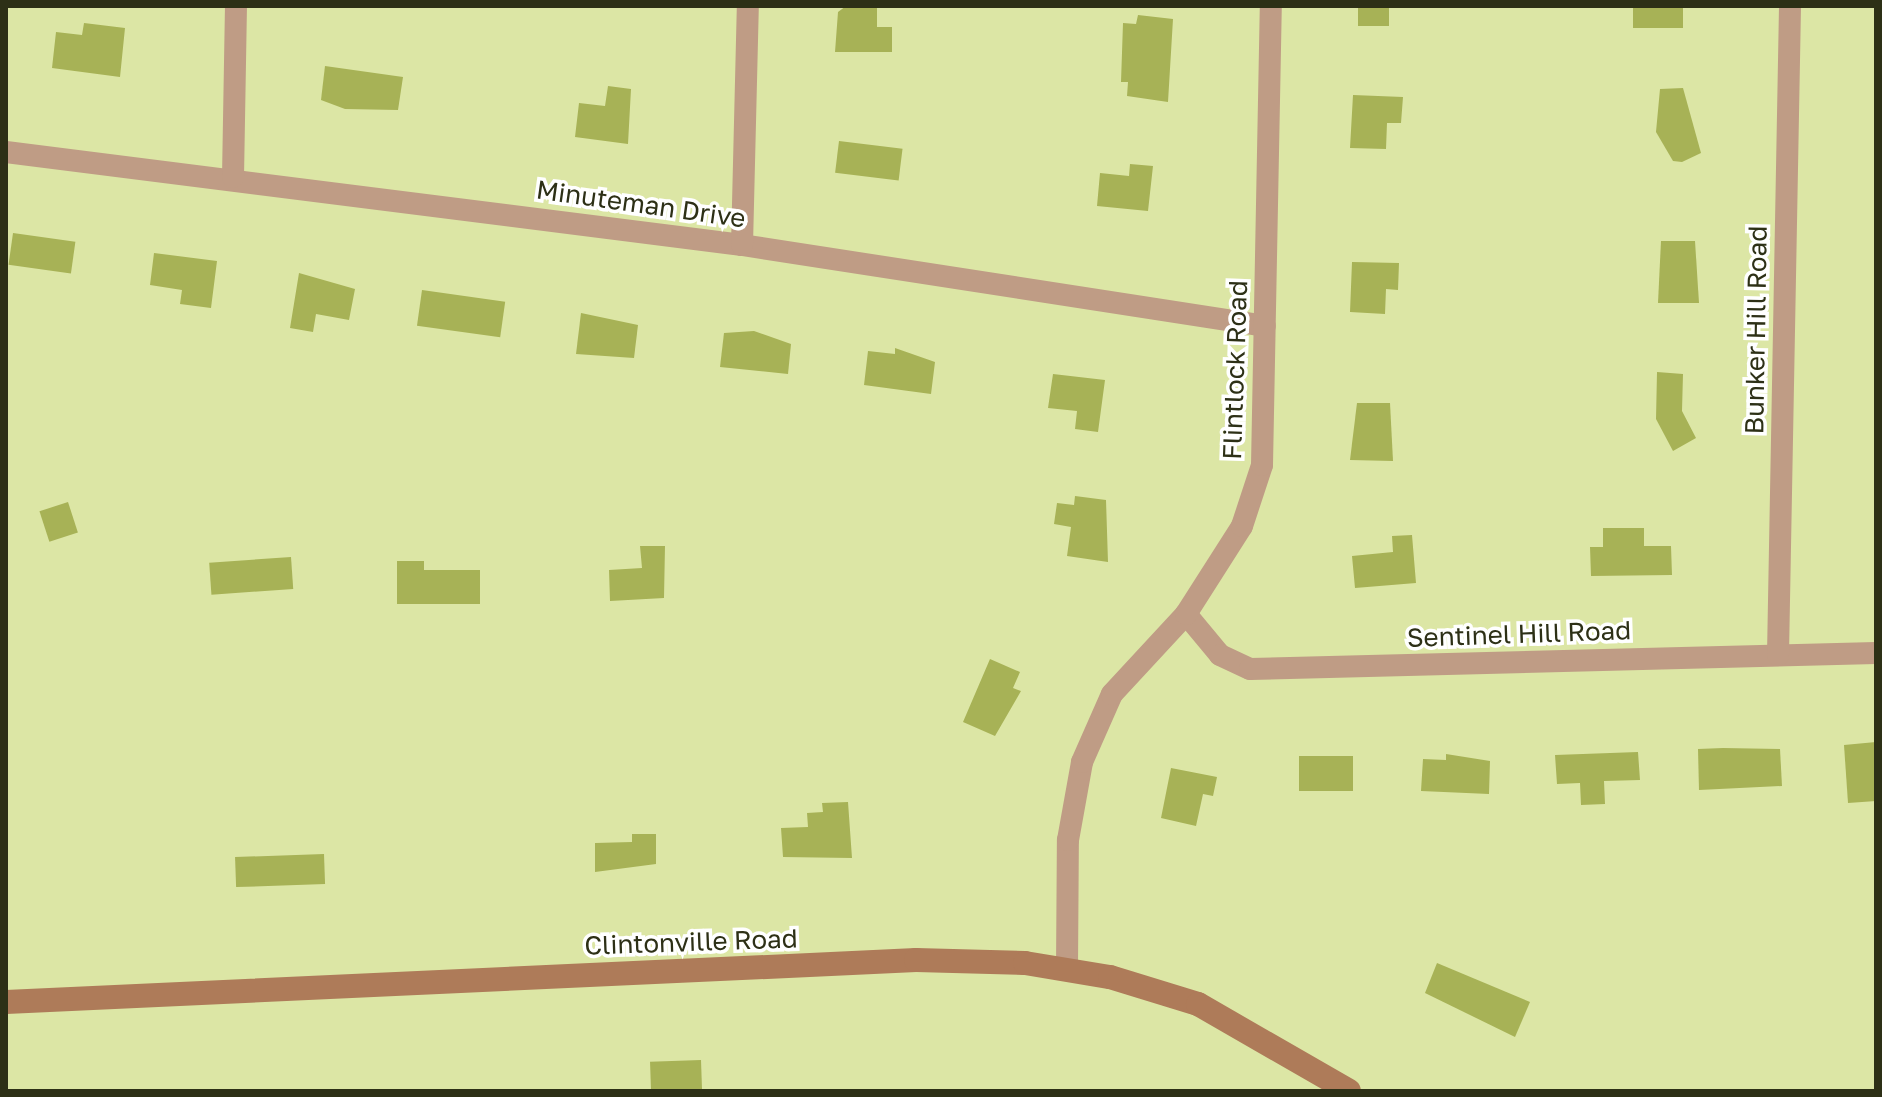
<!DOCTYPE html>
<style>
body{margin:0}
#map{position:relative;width:1882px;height:1097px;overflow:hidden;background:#dce6a5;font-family:"Golos Text",sans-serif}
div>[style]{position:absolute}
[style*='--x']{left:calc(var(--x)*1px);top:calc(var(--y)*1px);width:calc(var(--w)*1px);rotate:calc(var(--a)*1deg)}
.building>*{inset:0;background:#a7b256;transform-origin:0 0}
.street>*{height:22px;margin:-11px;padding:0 11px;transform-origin:11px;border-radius:11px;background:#bf9c85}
.secondary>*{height:24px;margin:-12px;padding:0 12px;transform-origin:12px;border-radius:12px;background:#ae7b59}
span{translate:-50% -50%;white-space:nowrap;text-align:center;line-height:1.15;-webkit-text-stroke:7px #fff;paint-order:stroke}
.street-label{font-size:26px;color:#2d3016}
.frame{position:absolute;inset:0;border:8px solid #2d3016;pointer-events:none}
</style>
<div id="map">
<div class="building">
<i style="clip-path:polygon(846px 6px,877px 6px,877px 27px,892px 27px,892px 52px,835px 52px,838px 12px)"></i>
<i style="left:1358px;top:6px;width:31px;height:20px"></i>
<i style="left:1633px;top:6px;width:50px;height:22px"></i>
<i style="clip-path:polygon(1138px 15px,1173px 19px,1168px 102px,1127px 96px,1128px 82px,1121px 82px,1123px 23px,1136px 24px)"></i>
<i style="clip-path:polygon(84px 23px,125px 28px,120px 77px,52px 68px,56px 32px,82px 35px)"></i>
<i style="clip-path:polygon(325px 66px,403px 77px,398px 110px,345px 109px,321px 100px)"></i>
<i style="clip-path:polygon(608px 86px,631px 89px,628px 144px,575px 137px,579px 103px,605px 106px)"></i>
<i style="clip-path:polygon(1683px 88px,1701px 153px,1682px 162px,1673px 161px,1656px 132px,1660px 89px)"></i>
<i style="clip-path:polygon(1353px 95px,1403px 97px,1401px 123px,1387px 123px,1386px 149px,1350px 148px)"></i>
<i style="left:839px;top:141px;width:64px;height:32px;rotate:7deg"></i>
<i style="clip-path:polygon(1130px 164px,1153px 166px,1148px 211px,1097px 206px,1100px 173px,1129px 176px)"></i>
<i style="left:13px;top:233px;width:63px;height:32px;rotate:8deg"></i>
<i style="clip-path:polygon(1661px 241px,1695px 241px,1699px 303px,1658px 303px)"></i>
<i style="clip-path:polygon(154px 253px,217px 261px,211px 308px,180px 304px,182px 290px,150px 285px)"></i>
<i style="clip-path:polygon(1352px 262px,1399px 263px,1398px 290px,1386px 289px,1385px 314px,1350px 312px)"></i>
<i style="clip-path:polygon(299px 273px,355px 289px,349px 320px,316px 314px,313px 332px,290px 328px)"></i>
<i style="left:422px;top:290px;width:84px;height:36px;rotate:8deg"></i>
<i style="clip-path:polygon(581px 313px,638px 325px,634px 358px,576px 354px)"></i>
<i style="clip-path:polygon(754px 331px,791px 344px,788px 374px,720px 367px,724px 333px)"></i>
<i style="clip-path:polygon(895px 348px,935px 362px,931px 394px,864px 385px,868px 351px,895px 354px)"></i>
<i style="clip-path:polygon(1657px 372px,1683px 374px,1682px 411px,1696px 438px,1673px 451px,1656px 419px)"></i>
<i style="clip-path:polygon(1053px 374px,1105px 380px,1098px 432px,1075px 429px,1077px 411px,1048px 408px)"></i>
<i style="clip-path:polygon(1357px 403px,1390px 403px,1393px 461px,1350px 460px)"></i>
<i style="clip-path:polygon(1075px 496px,1106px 500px,1108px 562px,1067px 556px,1071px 527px,1054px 524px,1057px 503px,1074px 505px)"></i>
<i style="left:68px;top:502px;width:32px;height:30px;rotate:72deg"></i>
<i style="clip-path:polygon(1603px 528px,1644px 528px,1644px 546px,1671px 546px,1672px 575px,1591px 576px,1590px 547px,1603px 547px)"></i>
<i style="clip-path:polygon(1412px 535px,1416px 583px,1355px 588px,1352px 556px,1393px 552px,1392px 536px)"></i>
<i style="clip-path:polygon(640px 546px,665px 546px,664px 598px,610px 601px,609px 570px,642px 568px)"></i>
<i style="left:291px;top:557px;width:32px;height:82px;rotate:86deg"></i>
<i style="clip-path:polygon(397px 561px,424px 561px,424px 570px,480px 570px,480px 604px,397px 604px)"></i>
<i style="clip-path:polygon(990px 659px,1020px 672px,1013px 688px,1021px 691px,995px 736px,963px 722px)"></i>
<i style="clip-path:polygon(1876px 742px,1876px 801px,1848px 803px,1844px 745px)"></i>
<i style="clip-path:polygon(1723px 748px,1780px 749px,1782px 786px,1699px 790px,1698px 749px)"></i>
<i style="clip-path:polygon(1638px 752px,1640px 780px,1604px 781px,1605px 804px,1581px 805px,1580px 783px,1557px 784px,1555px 755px)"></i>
<i style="clip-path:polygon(1446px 754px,1490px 761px,1489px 794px,1421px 791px,1423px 759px,1446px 760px)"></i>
<i style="left:1299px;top:756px;width:54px;height:35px"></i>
<i style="clip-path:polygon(1171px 768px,1217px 777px,1213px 796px,1203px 794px,1196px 826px,1161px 818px)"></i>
<i style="clip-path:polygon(848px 802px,852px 858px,783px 857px,781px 828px,808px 827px,807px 813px,823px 812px,822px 803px)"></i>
<i style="clip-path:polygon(632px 834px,656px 834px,656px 864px,595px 872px,595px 843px,632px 842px)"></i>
<i style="left:324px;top:854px;width:30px;height:89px;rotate:88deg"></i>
<i style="clip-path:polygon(1437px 963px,1530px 1002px,1515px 1037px,1425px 993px)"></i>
<i style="left:701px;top:1060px;width:31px;height:51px;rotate:88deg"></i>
</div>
<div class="street">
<i style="--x:6;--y:152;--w:742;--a:7.2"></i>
<i style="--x:742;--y:245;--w:529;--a:8.8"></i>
<i style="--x:233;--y:177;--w:171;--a:-89"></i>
<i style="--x:742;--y:245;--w:239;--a:-88.6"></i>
<i style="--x:1186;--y:614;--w:53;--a:50.3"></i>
<i style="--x:1220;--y:655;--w:33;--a:25"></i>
<i style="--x:1250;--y:669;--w:626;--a:-1.46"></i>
<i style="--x:1778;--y:655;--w:649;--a:-88.94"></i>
<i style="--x:1067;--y:968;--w:128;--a:-89.6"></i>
<i style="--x:1068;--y:840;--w:79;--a:-79.8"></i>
<i style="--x:1082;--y:762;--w:74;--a:-66.2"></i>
<i style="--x:1112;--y:694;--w:109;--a:-47.2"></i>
<i style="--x:1186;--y:614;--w:104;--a:-57.5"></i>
<i style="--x:1242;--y:526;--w:64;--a:-71.8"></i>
<i style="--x:1262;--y:465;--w:459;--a:-88.9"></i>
</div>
<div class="secondary">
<i style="--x:6;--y:1002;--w:911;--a:-2.64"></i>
<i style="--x:916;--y:960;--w:109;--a:1.6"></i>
<i style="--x:1025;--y:963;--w:86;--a:9.4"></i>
<i style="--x:1110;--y:977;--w:92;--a:17.1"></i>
<i style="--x:1198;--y:1004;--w:174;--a:29.9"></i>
</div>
<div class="street-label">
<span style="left:641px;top:204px;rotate:8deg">Minuteman Drive</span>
<span style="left:1756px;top:330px;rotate:-89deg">Bunker Hill Road</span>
<span style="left:1235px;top:370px;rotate:-88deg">Flintlock Road</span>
<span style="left:1519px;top:634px;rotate:-2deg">Sentinel Hill Road</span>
<span style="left:691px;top:942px;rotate:-2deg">Clintonville Road</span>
</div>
<div class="frame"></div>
</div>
